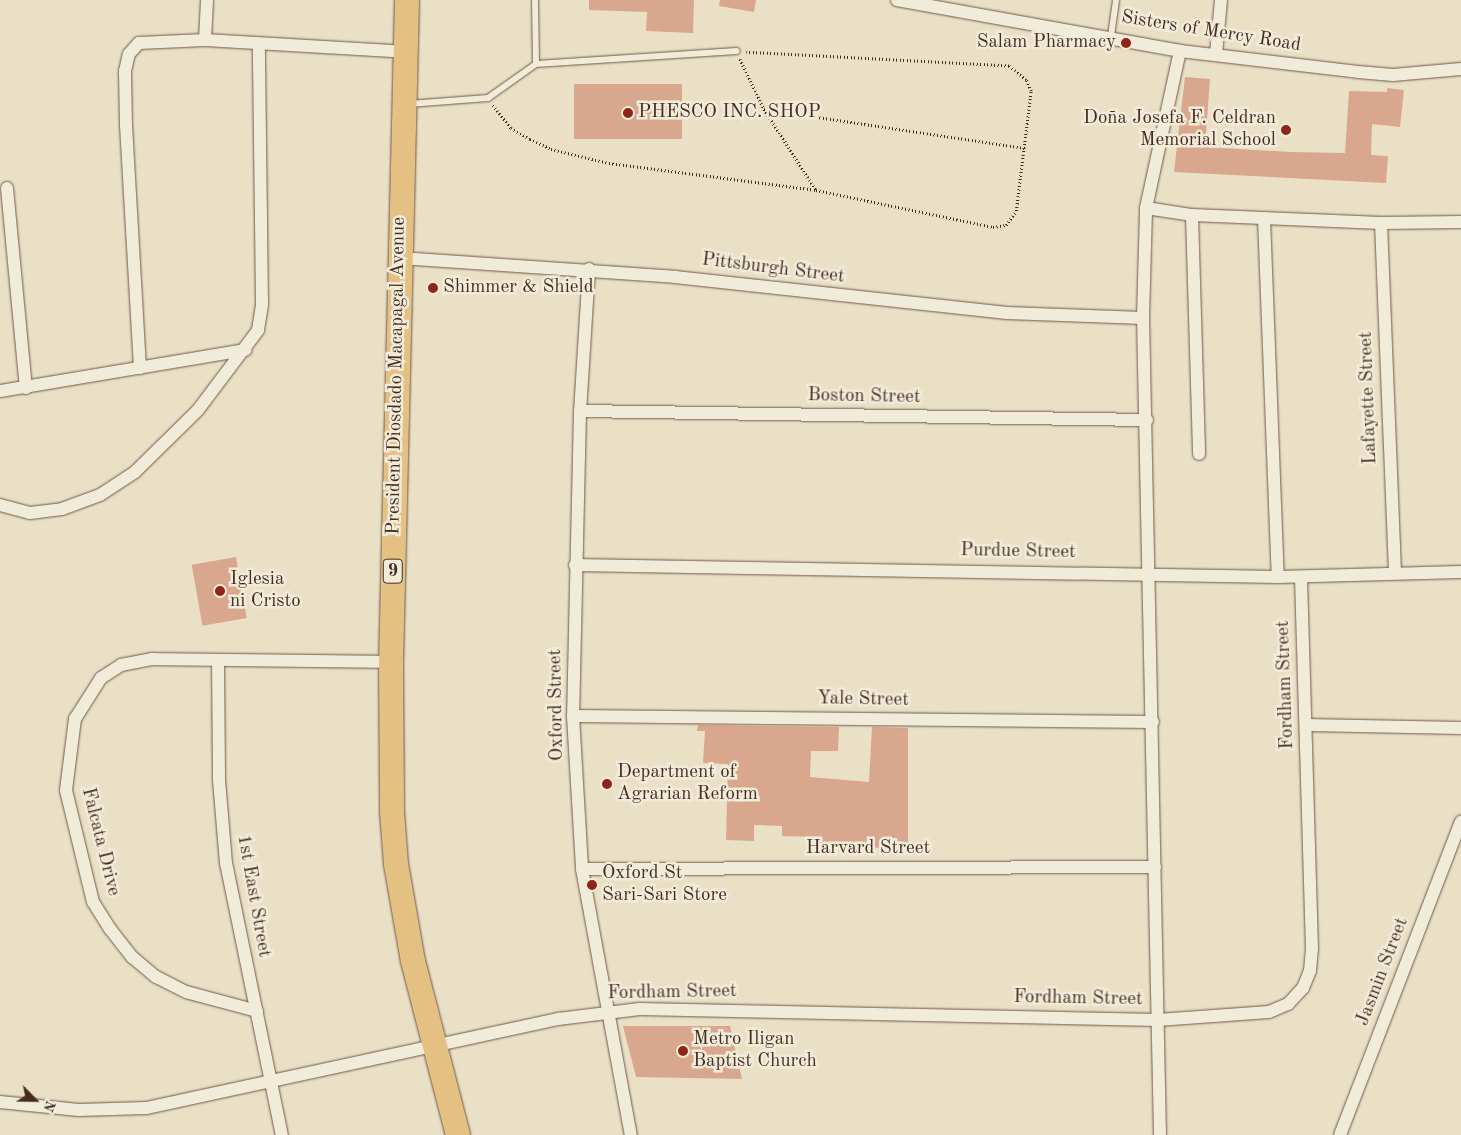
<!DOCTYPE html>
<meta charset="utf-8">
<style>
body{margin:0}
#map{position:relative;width:1461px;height:1135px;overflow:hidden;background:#e9e0c6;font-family:"Old Standard TT",serif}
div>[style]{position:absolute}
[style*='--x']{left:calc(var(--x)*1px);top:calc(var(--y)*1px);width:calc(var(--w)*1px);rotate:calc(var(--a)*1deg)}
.building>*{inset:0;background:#d8a78d;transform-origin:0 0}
.path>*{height:2.5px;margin-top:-1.25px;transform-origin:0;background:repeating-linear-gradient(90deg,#462b1e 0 1px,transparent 0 3.5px)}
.roads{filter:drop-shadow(0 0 1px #6f5848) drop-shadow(0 0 1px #6f5848)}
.lane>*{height:6px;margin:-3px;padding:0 3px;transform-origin:3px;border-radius:3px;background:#f1ebda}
.street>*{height:12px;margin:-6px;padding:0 6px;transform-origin:6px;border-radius:6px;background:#f1ebda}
.highway>*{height:24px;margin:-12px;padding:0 12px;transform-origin:12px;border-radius:12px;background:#e4c083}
.dots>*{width:14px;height:14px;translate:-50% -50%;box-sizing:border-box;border:2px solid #f1ebda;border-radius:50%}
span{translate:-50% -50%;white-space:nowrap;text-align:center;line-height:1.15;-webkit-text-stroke:5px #f1ebda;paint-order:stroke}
.shield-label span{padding:1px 4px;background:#f1ebda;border:1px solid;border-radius:4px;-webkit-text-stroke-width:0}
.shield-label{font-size:18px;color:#462b1e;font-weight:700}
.street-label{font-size:19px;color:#462b1e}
.poi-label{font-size:19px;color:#462b1e}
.right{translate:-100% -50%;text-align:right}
.left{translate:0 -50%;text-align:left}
.north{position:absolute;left:10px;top:1075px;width:50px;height:50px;-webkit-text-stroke:4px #f1ebda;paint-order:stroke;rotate:113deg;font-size:14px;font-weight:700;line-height:20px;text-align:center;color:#462b1e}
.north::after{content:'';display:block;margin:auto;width:18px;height:22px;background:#462b1e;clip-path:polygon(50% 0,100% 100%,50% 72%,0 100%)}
</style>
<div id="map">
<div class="building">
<i style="clip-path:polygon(589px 0,694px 0,693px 33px,646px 31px,647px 12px,589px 10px)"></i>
<i style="clip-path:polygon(720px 0,756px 0,754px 12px,719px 6px)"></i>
<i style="clip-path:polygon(1185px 77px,1210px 79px,1205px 147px,1291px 152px,1345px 153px,1349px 91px,1387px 92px,1387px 88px,1404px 90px,1400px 127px,1372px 124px,1371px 155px,1388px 156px,1386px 183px,1174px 172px)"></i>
<i style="left:682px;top:84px;width:55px;height:108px;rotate:90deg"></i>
<i style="left:236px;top:557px;width:62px;height:45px;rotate:80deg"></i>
<i style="clip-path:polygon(698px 725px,839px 727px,838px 751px,811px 751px,810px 777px,869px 782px,872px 727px,908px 728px,908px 850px,814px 843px,814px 837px,782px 836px,782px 826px,754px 825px,754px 841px,726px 840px,728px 764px,703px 763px,705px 731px,697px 731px)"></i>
<i style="clip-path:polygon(623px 1026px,730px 1026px,742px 1079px,636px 1077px)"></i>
</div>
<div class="path">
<i style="--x:740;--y:59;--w:55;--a:64.4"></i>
<i style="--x:764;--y:109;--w:96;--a:57.3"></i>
<i style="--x:493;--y:105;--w:29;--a:52"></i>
<i style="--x:511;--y:128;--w:22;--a:30"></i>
<i style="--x:530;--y:139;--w:23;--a:25"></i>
<i style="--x:551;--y:149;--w:60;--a:13.6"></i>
<i style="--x:609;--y:163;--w:209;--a:7.4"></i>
<i style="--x:816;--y:190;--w:181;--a:11.8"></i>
<i style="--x:993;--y:227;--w:13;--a:-9"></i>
<i style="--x:1006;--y:225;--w:17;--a:-54"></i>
<i style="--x:1016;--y:211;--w:121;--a:-82.9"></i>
<i style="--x:1031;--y:91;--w:12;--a:-114"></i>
<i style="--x:1026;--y:80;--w:22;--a:-141"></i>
<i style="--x:1009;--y:66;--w:263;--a:-177"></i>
<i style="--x:764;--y:109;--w:264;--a:8.5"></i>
</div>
<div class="roads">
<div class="lane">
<i style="--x:535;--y:0;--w:64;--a:89.1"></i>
<i style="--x:1111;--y:36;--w:36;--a:-82"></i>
<i style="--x:409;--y:104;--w:79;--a:-4.3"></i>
<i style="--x:488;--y:98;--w:59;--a:-35.3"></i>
<i style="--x:536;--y:64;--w:201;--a:-3.7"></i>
</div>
<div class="street">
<i style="--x:897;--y:0;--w:288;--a:10.2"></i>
<i style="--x:1180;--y:51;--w:179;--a:6.7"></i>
<i style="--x:1358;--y:72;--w:35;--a:5"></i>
<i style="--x:1393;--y:75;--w:68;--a:-5"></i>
<i style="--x:205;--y:40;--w:40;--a:-87.1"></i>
<i style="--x:1216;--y:54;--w:54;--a:-84.7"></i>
<i style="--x:7;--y:188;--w:201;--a:84.6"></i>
<i style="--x:1146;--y:208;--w:47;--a:8.7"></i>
<i style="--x:1192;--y:215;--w:189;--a:2.4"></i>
<i style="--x:1381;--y:223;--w:80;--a:-0.7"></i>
<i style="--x:1192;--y:215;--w:239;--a:88.3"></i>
<i style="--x:1264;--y:218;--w:359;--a:87.8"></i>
<i style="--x:1381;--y:223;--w:349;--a:87.7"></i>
<i style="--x:399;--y:258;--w:277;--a:3.9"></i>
<i style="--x:675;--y:277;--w:334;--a:6.2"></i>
<i style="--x:1007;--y:313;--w:136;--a:2.1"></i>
<i style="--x:589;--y:269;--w:142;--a:93.6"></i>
<i style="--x:580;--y:411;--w:305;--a:91.3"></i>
<i style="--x:573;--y:716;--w:153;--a:86.6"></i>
<i style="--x:582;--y:869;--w:270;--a:79.6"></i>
<i style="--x:140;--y:368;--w:243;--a:-93.3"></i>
<i style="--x:126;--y:125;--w:54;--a:-91.1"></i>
<i style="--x:125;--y:71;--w:17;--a:-77"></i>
<i style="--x:129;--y:54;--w:15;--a:-48"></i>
<i style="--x:139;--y:43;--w:66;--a:-2.6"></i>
<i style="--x:205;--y:40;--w:200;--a:3.4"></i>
<i style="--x:0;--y:391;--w:249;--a:-9.5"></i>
<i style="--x:580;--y:411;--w:567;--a:0.91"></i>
<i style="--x:0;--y:505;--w:31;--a:15"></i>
<i style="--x:30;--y:513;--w:32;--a:-7"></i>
<i style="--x:62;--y:509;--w:40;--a:-20.2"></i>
<i style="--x:100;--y:495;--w:42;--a:-33.3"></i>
<i style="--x:135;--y:472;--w:88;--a:-44.5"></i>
<i style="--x:198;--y:410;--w:100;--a:-53.1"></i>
<i style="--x:258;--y:330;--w:26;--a:-81"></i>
<i style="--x:262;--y:304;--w:258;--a:-90.7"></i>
<i style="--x:575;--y:565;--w:703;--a:0.98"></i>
<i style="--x:1278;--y:577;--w:183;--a:-1.6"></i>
<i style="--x:218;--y:661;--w:119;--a:89.5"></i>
<i style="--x:219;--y:780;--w:83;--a:85.2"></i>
<i style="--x:226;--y:863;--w:278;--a:78.4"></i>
<i style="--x:573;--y:716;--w:580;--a:0.59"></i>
<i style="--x:1307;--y:725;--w:154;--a:1.1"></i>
<i style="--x:582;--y:869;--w:573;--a:-0.2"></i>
<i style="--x:257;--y:1011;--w:73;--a:-165"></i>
<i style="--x:186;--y:992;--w:34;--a:-153"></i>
<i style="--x:156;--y:977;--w:31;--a:-140"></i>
<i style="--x:132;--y:957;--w:36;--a:-128"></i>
<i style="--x:110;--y:929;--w:32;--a:-122"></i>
<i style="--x:93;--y:902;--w:115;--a:-103.6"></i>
<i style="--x:66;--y:790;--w:72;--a:-82.8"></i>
<i style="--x:75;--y:719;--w:49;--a:-57.6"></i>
<i style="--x:101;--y:678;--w:24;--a:-33"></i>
<i style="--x:121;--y:665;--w:32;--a:-11"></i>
<i style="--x:152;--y:659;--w:239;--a:0.7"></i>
<i style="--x:0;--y:1102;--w:79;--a:5.8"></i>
<i style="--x:79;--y:1110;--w:67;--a:-1.7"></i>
<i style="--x:146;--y:1108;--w:422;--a:-12.2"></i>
<i style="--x:558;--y:1019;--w:82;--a:-7"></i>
<i style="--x:639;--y:1009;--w:519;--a:1.21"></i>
<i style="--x:1158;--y:1020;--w:111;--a:-4.1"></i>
<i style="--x:1269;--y:1012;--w:21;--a:-23"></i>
<i style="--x:1288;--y:1004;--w:22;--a:-47"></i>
<i style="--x:1303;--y:988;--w:18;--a:-68"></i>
<i style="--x:1310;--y:971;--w:22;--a:-85"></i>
<i style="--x:1312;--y:949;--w:372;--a:-91.7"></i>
<i style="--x:1160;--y:1135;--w:817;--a:-91.19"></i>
<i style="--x:1143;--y:318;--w:110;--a:-88.4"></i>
<i style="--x:1146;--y:208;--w:161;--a:-77.8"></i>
<i style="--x:1340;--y:1135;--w:336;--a:-68.9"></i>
</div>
<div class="highway">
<i style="--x:407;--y:0;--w:662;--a:91.38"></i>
<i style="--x:391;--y:662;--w:150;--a:89.6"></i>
<i style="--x:392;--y:812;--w:52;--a:85.6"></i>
<i style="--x:396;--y:864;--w:98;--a:80.1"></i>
<i style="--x:413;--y:961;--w:180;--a:75.5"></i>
</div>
</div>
<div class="dots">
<i style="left:1126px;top:43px;background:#8f2418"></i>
<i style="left:628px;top:113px;background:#8f2418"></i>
<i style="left:1286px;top:130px;background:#8f2418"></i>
<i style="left:433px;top:288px;background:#8f2418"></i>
<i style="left:220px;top:591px;background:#8f2418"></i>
<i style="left:607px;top:784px;background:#8f2418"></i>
<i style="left:592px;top:885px;background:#8f2418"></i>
<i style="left:683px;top:1051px;background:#8f2418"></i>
</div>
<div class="shield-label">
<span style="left:393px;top:571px">9</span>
</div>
<div class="street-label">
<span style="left:1211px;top:32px;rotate:9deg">Sisters of Mercy Road</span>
<span style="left:773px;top:269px;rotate:7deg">Pittsburgh Street</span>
<span style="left:397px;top:376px;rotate:-89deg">President Diosdado Macapagal Avenue</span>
<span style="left:864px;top:397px;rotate:1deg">Boston Street</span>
<span style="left:1369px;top:398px;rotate:-92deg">Lafayette Street</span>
<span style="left:1018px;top:552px;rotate:1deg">Purdue Street</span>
<span style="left:1286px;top:685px;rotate:-92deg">Fordham Street</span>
<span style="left:863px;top:700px;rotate:1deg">Yale Street</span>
<span style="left:557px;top:705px;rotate:-91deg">Oxford Street</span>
<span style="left:100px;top:842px;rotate:76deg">Falcata Drive</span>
<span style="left:868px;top:849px">Harvard Street</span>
<span style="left:253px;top:896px;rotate:80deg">1st East Street</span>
<span style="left:1383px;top:972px;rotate:-69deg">Jasmin Street</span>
<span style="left:672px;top:993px;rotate:-1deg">Fordham Street</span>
<span style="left:1078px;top:999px;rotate:1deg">Fordham Street</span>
</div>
<div class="poi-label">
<span class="right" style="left:1116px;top:43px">Salam Pharmacy</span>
<span class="left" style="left:638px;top:113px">PHESCO INC. SHOP</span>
<span class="right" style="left:1276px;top:130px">Doña Josefa F. Celdran<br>Memorial School</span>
<span class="left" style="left:443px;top:288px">Shimmer &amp; Shield</span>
<span class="left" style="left:230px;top:591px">Iglesia<br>ni Cristo</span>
<span class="left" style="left:617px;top:784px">Department of<br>Agrarian Reform</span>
<span class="left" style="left:602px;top:885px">Oxford St<br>Sari-Sari Store</span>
<span class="left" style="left:693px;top:1051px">Metro Iligan<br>Baptist Church</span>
</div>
<div class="north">N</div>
</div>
